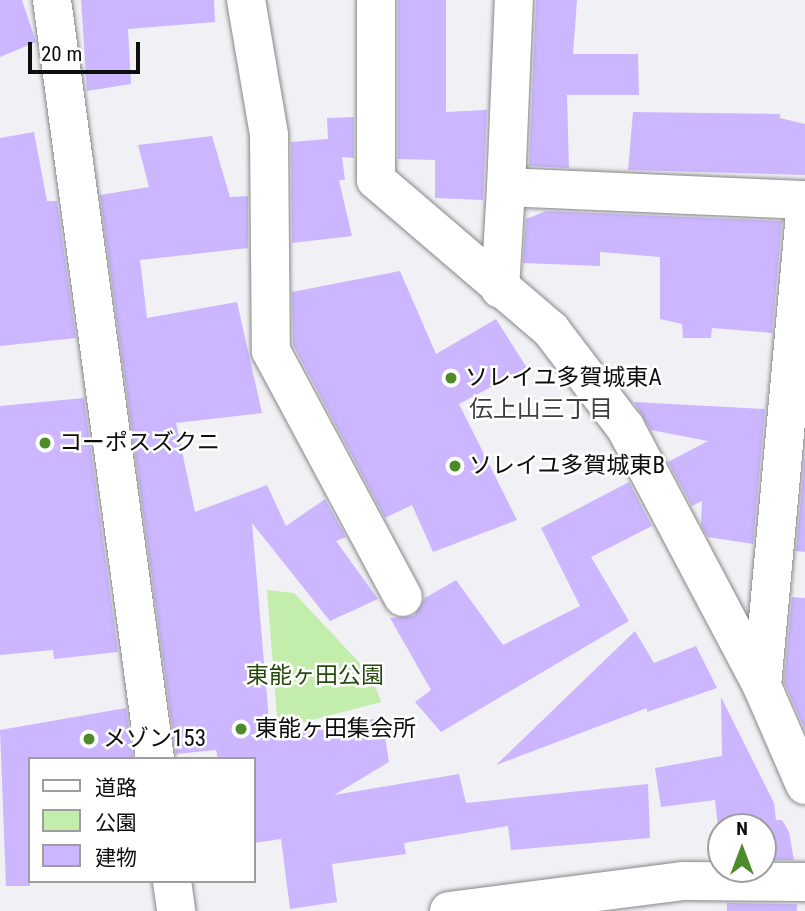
<!DOCTYPE html>
<meta charset="utf-8">
<style>
body{margin:0}
#map{position:relative;width:805px;height:911px;overflow:hidden;background:#f1f1f5;font-family:"Roboto Condensed","Noto Sans JP",sans-serif}
div>[style]{position:absolute}
[style*='--x']{left:calc(var(--x)*1px);top:calc(var(--y)*1px);width:calc(var(--w)*1px);rotate:calc(var(--a)*1deg)}
.green>*{inset:0;background:#c2edab}
.building>*{inset:0;background:#cbb6ff;transform-origin:0 0}
.roads{filter:drop-shadow(0 0 2px #87888a) drop-shadow(0 0 2px #87888a)}
.minor>*{height:38px;margin:-19px;padding:0 19px;transform-origin:19px;border-radius:19px;background:#fff}
.tertiary>*{height:38px;margin:-19px;padding:0 19px;transform-origin:19px;border-radius:19px;background:#fff}
.dots>*{width:19px;height:19px;translate:-50% -50%;box-sizing:border-box;border:4px solid #fff;border-radius:50%}
span{translate:-50% -50%;white-space:nowrap;text-align:center;line-height:1.15;-webkit-text-stroke:5px #fff;paint-order:stroke}
.poi-label{font-size:23px;color:#0d0d0e}
.left{translate:0 -50%;text-align:left}
.park-label{font-size:23px;color:#27490d}
.neighbourhood-label{font-size:24px;color:#3f3f42}
.legend{position:absolute;left:28px;top:757px;width:228px;height:126px;box-sizing:border-box;background:#fff;border:2px solid #9e9e9f;margin:0;padding:9px 12px;list-style:none;font-size:21px;color:#0d0d0e}
.legend li{display:flex;align-items:center;gap:14px;height:35px}
.legend b{width:35px;border:2px solid #9e9e9f}
.north{position:absolute;left:707px;top:813px;width:70px;height:70px;box-sizing:border-box;background:#fff;border:2px solid #9e9e9f;border-radius:50%;rotate:0deg;font-size:19px;font-weight:700;line-height:28px;text-align:center;color:#0d0d0e}
.north::after{content:'';display:block;margin:auto;width:24px;height:32px;background:#4d8a2a;clip-path:polygon(50% 0,100% 100%,50% 72%,0 100%)}
.scale{position:absolute;left:28px;top:42px;width:112px;height:32px;box-sizing:border-box;border:4px solid #0d0d0e;border-top:0;padding-left:9px;font-size:21px;line-height:24px;white-space:nowrap;color:#0d0d0e;-webkit-text-stroke:5px #fff;paint-order:stroke}
</style>
<div id="map">
<div class="green">
<i style="clip-path:polygon(267px 590px,294px 593px,371px 675px,381px 702px,278px 729px)"></i>
</div>
<div class="building">
<i style="clip-path:polygon(0 0,22px 0,36px 42px,0 57px)"></i>
<i style="clip-path:polygon(81px 0,214px 0,215px 22px,128px 29px,131px 84px,87px 91px)"></i>
<i style="clip-path:polygon(398px 0,446px 0,446px 112px,487px 110px,483px 200px,435px 198px,435px 160px,398px 159px)"></i>
<i style="clip-path:polygon(536px 0,577px 0,573px 54px,638px 54px,639px 95px,567px 95px,569px 168px,529px 166px)"></i>
<i style="clip-path:polygon(633px 112px,780px 114px,780px 118px,805px 124px,805px 175px,628px 170px)"></i>
<i style="clip-path:polygon(354px 117px,354px 158px,342px 157px,345px 180px,339px 180px,352px 236px,292px 243px,291px 142px,328px 139px,327px 118px)"></i>
<i style="clip-path:polygon(34px 132px,47px 201px,57px 201px,76px 338px,0 346px,0 138px)"></i>
<i style="clip-path:polygon(212px 136px,230px 197px,248px 196px,248px 248px,140px 260px,147px 318px,237px 302px,262px 413px,176px 423px,195px 512px,267px 485px,286px 526px,325px 499px,346px 537px,336px 541px,378px 599px,330px 621px,252px 523px,270px 732px,382px 718px,389px 762px,334px 795px,459px 774px,466px 803px,648px 784px,650px 838px,511px 850px,508px 826px,404px 843px,406px 854px,332px 864px,337px 902px,290px 909px,281px 839px,254px 843px,254px 759px,218px 759px,216px 750px,176px 754px,100px 195px,149px 187px,138px 145px)"></i>
<i style="clip-path:polygon(546px 211px,782px 221px,772px 333px,712px 328px,711px 338px,683px 338px,682px 324px,660px 319px,660px 257px,600px 252px,600px 266px,523px 263px,526px 219px)"></i>
<i style="clip-path:polygon(400px 271px,436px 354px,496px 319px,527px 368px,459px 404px,517px 520px,433px 552px,412px 505px,385px 518px,293px 345px,292px 292px)"></i>
<i style="clip-path:polygon(84px 398px,118px 652px,54px 659px,53px 650px,0 655px,0 406px)"></i>
<i style="clip-path:polygon(634px 402px,765px 409px,753px 544px,708px 537px,701px 525px,702px 501px,692px 506px,668px 462px,708px 441px,651px 430px)"></i>
<i style="clip-path:polygon(805px 453px,805px 552px,796px 551px)"></i>
<i style="clip-path:polygon(629px 482px,652px 526px,591px 557px,629px 621px,441px 732px,415px 702px,431px 690px,390px 618px,414px 616px,425px 598px,456px 580px,503px 645px,580px 606px,541px 528px)"></i>
<i style="clip-path:polygon(792px 597px,805px 598px,805px 730px,784px 682px)"></i>
<i style="clip-path:polygon(635px 631px,654px 663px,696px 646px,717px 688px,647px 712px,647px 708px,496px 765px)"></i>
<i style="clip-path:polygon(721px 697px,774px 803px,776px 820px,782px 820px,789px 832px,794px 860px,763px 860px,763px 827px,721px 827px,721px 851px,715px 800px,661px 807px,655px 768px,722px 756px)"></i>
<i style="clip-path:polygon(126px 708px,133px 758px,30px 759px,30px 886px,6px 886px,0 730px)"></i>
<i style="left:727px;top:903px;width:70px;height:8px;rotate:1deg"></i>
</div>
<div class="roads">
<div class="minor">
<i style="--x:52;--y:0;--w:766;--a:82.27"></i>
<i style="--x:246;--y:0;--w:137;--a:80.3"></i>
<i style="--x:269;--y:135;--w:216;--a:89.5"></i>
<i style="--x:271;--y:351;--w:279;--a:61.8"></i>
<i style="--x:376;--y:0;--w:180;--a:90"></i>
<i style="--x:376;--y:180;--w:230;--a:40.6"></i>
<i style="--x:551;--y:330;--w:122;--a:52.7"></i>
<i style="--x:625;--y:427;--w:293;--a:62.1"></i>
<i style="--x:762;--y:686;--w:108;--a:66.5"></i>
<i style="--x:506;--y:187;--w:187;--a:-87.6"></i>
<i style="--x:500;--y:289;--w:102;--a:-86.6"></i>
<i style="--x:506;--y:187;--w:299;--a:2.5"></i>
<i style="--x:762;--y:686;--w:479;--a:-84.8"></i>
<i style="--x:172;--y:881;--w:30;--a:82"></i>
</div>
<div class="tertiary">
<i style="--x:449;--y:911;--w:237;--a:-7.3"></i>
<i style="--x:684;--y:881;--w:121;--a:0.5"></i>
</div>
</div>
<div class="dots">
<i style="left:451px;top:378px;background:#4d8a2a"></i>
<i style="left:45px;top:443px;background:#4d8a2a"></i>
<i style="left:455px;top:466px;background:#4d8a2a"></i>
<i style="left:241px;top:729px;background:#4d8a2a"></i>
<i style="left:89px;top:739px;background:#4d8a2a"></i>
</div>
<div class="poi-label">
<span class="left" style="left:465px;top:378px">ソレイユ多賀城東A</span>
<span class="left" style="left:59px;top:443px">コーポスズクニ</span>
<span class="left" style="left:469px;top:466px">ソレイユ多賀城東B</span>
<span class="left" style="left:255px;top:729px">東能ヶ田集会所</span>
<span class="left" style="left:103px;top:739px">メゾン153</span>
</div>
<div class="park-label">
<span style="left:315px;top:676px">東能ヶ田公園</span>
</div>
<div class="neighbourhood-label">
<span style="left:541px;top:410px">伝上山三丁目</span>
</div>
<ul class="legend">
<li><b style="height:9px;background:#fff"></b>道路</li>
<li><b style="height:19px;background:#c2edab"></b>公園</li>
<li><b style="height:19px;background:#cbb6ff"></b>建物</li>
</ul>
<div class="north">N</div>
<div class="scale">20 m</div>
</div>
